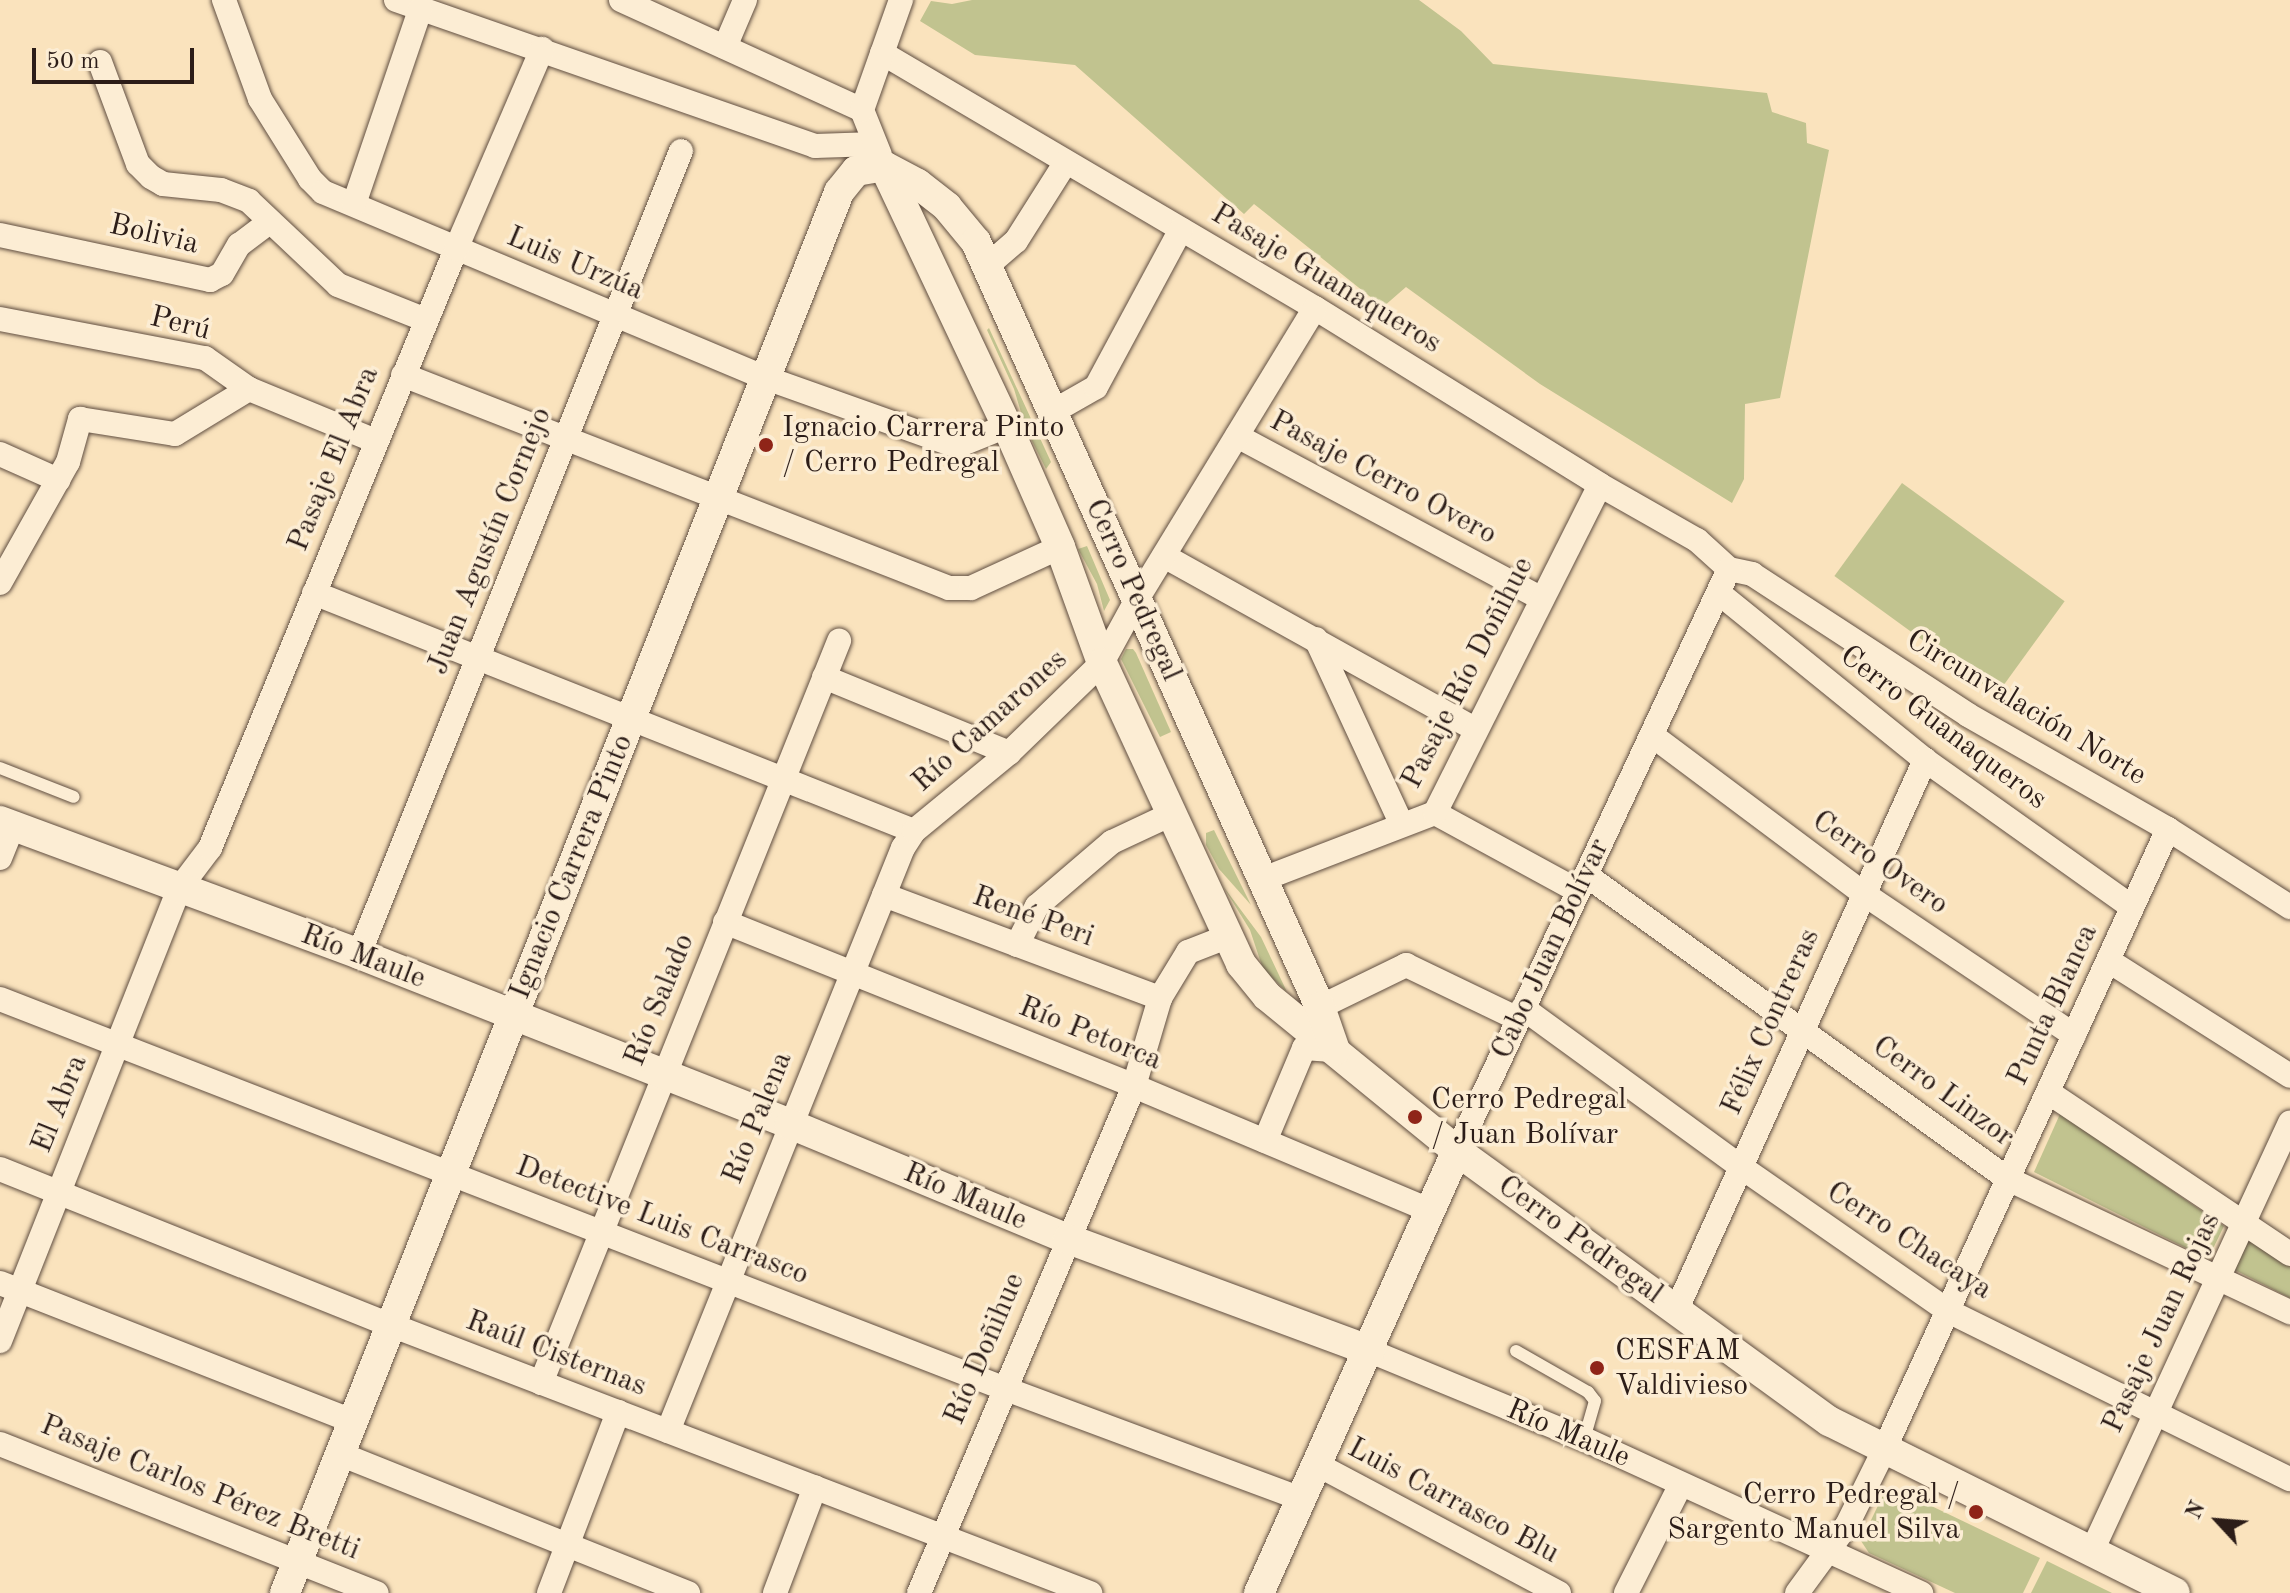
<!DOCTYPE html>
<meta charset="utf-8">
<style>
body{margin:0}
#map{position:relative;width:2290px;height:1593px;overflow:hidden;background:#fae3bd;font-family:"Old Standard TT",serif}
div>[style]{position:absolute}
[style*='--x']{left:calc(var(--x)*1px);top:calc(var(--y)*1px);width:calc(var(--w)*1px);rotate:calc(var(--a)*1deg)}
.green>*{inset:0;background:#c1c38f;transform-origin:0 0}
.roads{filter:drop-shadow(0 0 2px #604e41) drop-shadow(0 0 2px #604e41)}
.service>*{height:12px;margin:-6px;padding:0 6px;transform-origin:6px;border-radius:6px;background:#fcedd4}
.minor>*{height:24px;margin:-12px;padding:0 12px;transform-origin:12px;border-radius:12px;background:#fcedd4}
.tertiary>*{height:30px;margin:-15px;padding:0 15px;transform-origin:15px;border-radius:15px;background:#fcedd4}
.dots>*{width:22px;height:22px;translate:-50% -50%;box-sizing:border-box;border:4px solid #fcedd4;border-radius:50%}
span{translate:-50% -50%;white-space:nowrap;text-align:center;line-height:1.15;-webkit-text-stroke:7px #fcedd4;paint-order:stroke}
.street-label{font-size:30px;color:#2c1d18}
.poi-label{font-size:30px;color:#2c1d18}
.left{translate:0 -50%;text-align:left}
.right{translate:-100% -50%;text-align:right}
.north{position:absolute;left:2178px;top:1481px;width:80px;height:80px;-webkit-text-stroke:6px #fcedd4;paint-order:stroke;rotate:296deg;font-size:22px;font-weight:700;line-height:32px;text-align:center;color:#2c1d18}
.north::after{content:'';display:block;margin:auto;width:28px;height:36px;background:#2c1d18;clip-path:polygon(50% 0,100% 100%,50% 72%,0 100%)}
.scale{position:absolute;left:32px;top:48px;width:162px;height:36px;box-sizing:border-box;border:4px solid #2c1d18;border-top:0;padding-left:10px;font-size:24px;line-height:28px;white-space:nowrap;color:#2c1d18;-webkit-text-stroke:6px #fcedd4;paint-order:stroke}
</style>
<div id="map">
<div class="green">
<i style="clip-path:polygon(972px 0,1419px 0,1461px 31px,1493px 64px,1767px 93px,1772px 112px,1806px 123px,1807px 143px,1829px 150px,1780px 398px,1745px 404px,1744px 479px,1732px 503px,1540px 384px,1406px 287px,1383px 307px,1254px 204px,1244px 214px,1075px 65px,975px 55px,920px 21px,931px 1px,952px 4px)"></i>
<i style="clip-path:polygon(989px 328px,1051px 462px,1046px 469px,1026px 429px,1014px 389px,987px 330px)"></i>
<i style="left:1902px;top:483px;width:201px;height:115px;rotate:36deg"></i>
<i style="clip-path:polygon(1087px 546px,1110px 600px,1104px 611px,1097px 584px,1078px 549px)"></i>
<i style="clip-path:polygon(1126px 649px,1133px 649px,1136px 653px,1171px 732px,1160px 737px,1121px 659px)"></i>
<i style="clip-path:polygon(1214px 830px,1251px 905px,1219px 869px,1206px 845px,1206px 833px)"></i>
<i style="clip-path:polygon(1223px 886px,1261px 937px,1287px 992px,1263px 969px,1250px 930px)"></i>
<i style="clip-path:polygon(2060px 1114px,2224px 1226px,2208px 1259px,2034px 1172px)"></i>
<i style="clip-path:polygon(2246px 1236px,2290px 1266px,2290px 1298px,2231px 1268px)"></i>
<i style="clip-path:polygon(1898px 1490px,2040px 1558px,2023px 1593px,1955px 1593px,1869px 1553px,1861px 1541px,1885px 1491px)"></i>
<i style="clip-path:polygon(2047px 1561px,2112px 1593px,2031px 1593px)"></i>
</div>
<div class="roads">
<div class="service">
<i style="--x:0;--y:768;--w:79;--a:21.4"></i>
<i style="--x:1516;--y:1351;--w:83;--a:29.7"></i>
<i style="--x:1588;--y:1392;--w:11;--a:52"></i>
<i style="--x:1595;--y:1401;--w:40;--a:106"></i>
</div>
<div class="minor">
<i style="--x:224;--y:0;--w:105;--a:70"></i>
<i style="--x:260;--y:99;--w:94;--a:58"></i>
<i style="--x:310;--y:179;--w:18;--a:45"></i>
<i style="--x:323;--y:192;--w:480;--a:22.8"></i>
<i style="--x:766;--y:378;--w:203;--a:19.6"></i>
<i style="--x:957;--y:446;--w:54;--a:-21.8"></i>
<i style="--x:396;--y:0;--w:444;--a:19.2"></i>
<i style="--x:815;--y:146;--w:60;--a:-1.9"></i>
<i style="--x:621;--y:0;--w:265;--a:24.5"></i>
<i style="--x:862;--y:110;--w:48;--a:68.2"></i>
<i style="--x:725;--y:47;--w:51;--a:-66.9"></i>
<i style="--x:882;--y:53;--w:503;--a:30.49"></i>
<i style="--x:1315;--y:308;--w:335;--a:31.8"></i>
<i style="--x:1600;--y:485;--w:112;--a:29.6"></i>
<i style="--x:1697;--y:540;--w:43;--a:42.2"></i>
<i style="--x:100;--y:62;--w:109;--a:69.6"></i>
<i style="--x:138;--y:164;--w:18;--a:45"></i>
<i style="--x:151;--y:177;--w:14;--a:30"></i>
<i style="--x:163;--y:184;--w:58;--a:5.9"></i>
<i style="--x:221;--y:190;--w:30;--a:21"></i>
<i style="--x:249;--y:201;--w:122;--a:43.3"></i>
<i style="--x:338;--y:285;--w:95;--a:21.7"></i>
<i style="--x:862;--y:110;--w:117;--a:-70.5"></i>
<i style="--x:354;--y:204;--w:205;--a:-71.2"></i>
<i style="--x:0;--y:235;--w:215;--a:12.1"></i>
<i style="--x:210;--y:280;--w:13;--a:-27"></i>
<i style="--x:222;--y:274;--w:34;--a:-60"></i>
<i style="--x:239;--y:245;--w:39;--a:-37"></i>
<i style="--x:987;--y:266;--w:38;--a:-41"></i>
<i style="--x:1016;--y:241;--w:93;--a:-57.7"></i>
<i style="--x:0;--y:319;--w:209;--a:10.8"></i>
<i style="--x:205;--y:358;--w:54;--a:35.2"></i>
<i style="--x:249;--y:389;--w:137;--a:22.3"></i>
<i style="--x:403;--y:375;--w:586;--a:21.31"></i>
<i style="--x:949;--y:588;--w:22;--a:0"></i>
<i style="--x:971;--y:588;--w:98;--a:-24.7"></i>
<i style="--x:1054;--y:411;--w:48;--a:-29.7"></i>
<i style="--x:1096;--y:387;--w:179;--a:-61.7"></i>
<i style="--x:1237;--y:436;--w:346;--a:28.1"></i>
<i style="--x:0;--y:454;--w:64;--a:24.1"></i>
<i style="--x:1164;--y:556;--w:357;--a:29.1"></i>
<i style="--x:1729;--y:569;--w:24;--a:12"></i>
<i style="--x:1752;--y:574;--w:258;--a:33.1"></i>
<i style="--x:1968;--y:715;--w:230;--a:29.7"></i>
<i style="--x:2168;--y:829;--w:145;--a:32.6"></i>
<i style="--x:0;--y:583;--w:139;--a:-60.7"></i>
<i style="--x:68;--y:462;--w:45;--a:-74.4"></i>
<i style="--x:80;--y:419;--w:96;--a:9"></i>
<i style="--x:175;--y:434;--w:87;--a:-31.3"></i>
<i style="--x:314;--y:593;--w:645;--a:21.64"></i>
<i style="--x:1720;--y:594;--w:264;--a:39"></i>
<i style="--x:1925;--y:760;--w:254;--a:35.4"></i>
<i style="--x:1316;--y:639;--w:203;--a:65.2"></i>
<i style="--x:824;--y:677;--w:200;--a:22.3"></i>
<i style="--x:1653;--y:736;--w:264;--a:36.8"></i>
<i style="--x:1864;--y:894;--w:253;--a:33.9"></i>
<i style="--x:1435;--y:813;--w:163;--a:28.6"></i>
<i style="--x:0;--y:858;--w:35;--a:-68"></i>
<i style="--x:1586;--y:875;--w:520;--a:35.77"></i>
<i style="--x:2008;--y:1179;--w:312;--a:25.3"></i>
<i style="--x:1263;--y:879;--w:184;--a:-21"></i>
<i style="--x:1435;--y:813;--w:367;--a:-63.3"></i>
<i style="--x:884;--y:895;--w:295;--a:20.5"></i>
<i style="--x:725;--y:922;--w:441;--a:21.8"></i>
<i style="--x:1134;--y:1086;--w:320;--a:22.8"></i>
<i style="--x:1017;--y:945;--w:44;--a:-62.9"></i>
<i style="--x:1037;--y:906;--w:99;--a:-40.5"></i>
<i style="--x:1112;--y:842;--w:68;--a:-25.1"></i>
<i style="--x:359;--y:954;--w:865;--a:-68.15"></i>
<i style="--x:2109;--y:961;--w:214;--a:32.4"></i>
<i style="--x:0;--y:999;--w:1076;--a:21.2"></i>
<i style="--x:1003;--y:1388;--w:319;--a:20.4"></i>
<i style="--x:1320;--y:1007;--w:96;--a:-26"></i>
<i style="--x:1406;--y:965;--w:124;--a:25.7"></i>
<i style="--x:1523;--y:1008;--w:270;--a:36.1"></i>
<i style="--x:1741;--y:1167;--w:252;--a:34.8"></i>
<i style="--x:1948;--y:1311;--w:381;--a:26.2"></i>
<i style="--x:2048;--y:1092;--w:291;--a:33.8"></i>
<i style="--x:1265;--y:1141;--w:101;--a:-67.2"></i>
<i style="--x:1304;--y:1048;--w:31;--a:4"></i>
<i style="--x:1457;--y:1151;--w:642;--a:-64.95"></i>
<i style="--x:0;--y:1169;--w:421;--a:21.8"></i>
<i style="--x:391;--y:1325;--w:749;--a:20.98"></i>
<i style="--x:0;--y:1283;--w:379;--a:21.4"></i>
<i style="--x:1676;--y:1311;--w:605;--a:-65.68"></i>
<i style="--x:0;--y:1341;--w:486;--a:-68.4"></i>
<i style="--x:179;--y:889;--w:51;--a:-52.9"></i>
<i style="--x:210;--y:848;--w:648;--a:-67.67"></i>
<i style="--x:456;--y:249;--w:218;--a:-66.7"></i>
<i style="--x:1370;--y:1351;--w:231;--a:22.4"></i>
<i style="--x:1584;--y:1439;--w:371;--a:24.6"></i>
<i style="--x:541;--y:1383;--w:800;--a:-68.12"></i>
<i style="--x:668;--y:1431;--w:629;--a:-68.05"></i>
<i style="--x:903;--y:848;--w:20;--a:-57"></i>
<i style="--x:914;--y:831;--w:123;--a:-39.4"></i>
<i style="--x:1009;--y:753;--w:129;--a:-44.1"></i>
<i style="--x:1102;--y:663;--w:71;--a:-61.3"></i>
<i style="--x:1136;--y:601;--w:343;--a:-58.6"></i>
<i style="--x:0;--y:1444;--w:405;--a:21.6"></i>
<i style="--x:340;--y:1454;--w:375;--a:21.8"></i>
<i style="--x:1318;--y:1465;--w:273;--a:28"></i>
<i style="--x:2092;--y:1551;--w:472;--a:-65.2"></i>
<i style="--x:549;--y:1593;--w:194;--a:-69.1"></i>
<i style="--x:775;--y:1593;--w:113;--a:-69.3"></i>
<i style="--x:919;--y:1593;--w:551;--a:-67.02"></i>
<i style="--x:1134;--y:1086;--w:92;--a:-73.5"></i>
<i style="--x:1160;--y:998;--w:54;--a:-58.7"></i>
<i style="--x:1188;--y:952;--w:44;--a:-21.3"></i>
<i style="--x:1626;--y:1593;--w:122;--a:-63.2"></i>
<i style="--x:1797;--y:1593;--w:84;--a:-53.7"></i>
<i style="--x:1847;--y:1525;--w:84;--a:-63.7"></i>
<i style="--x:1884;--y:1450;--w:683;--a:-65.42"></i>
</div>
<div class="tertiary">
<i style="--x:884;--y:166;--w:288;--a:64.7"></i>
<i style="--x:1007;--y:426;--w:132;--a:66.3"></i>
<i style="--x:1060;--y:547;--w:123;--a:70.1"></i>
<i style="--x:1102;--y:663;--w:332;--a:65.2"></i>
<i style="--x:1241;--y:964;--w:41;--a:50.9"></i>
<i style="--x:1267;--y:996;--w:245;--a:39.2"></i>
<i style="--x:1457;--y:1151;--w:460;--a:36"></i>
<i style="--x:1829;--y:1421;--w:386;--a:26.4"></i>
<i style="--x:884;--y:166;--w:38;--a:28"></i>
<i style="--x:918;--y:184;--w:37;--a:38"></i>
<i style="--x:947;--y:207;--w:45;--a:50.4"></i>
<i style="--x:976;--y:242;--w:839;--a:65.79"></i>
<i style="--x:1320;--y:1007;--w:46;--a:70.8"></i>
<i style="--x:0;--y:821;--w:383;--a:20.3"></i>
<i style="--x:359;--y:954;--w:463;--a:21.5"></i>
<i style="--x:790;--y:1124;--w:301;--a:22.5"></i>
<i style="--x:1068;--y:1239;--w:322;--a:20.3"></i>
<i style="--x:285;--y:1593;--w:1507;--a:-68.42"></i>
<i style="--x:839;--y:192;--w:27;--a:-51"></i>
<i style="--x:856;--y:171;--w:28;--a:-10"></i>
<i style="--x:1259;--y:1593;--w:484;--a:-65.9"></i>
</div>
</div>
<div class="dots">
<i style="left:766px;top:445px;background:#8f2418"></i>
<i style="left:1415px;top:1117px;background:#8f2418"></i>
<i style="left:1597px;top:1368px;background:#8f2418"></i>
<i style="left:1976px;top:1512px;background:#8f2418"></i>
</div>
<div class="street-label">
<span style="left:154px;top:235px;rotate:13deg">Bolivia</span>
<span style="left:575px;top:264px;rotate:23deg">Luis Urzúa</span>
<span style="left:1326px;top:279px;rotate:31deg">Pasaje Guanaqueros</span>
<span style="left:180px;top:324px;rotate:14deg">Perú</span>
<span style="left:334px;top:459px;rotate:-68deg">Pasaje El Abra</span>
<span style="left:1383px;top:478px;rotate:28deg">Pasaje Cerro Overo</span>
<span style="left:490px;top:541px;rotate:-68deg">Juan Agustín Cornejo</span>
<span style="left:1133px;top:590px;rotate:66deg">Cerro Pedregal</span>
<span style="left:1468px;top:673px;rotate:-63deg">Pasaje Río Doñihue</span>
<span style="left:2026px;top:708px;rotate:31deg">Circunvalación Norte</span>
<span style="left:990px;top:721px;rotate:-42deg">Río Camarones</span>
<span style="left:1943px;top:728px;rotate:37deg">Cerro Guanaqueros</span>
<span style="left:1880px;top:863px;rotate:35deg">Cerro Overo</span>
<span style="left:572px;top:867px;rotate:-68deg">Ignacio Carrera Pinto</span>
<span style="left:1033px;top:917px;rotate:20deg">René Peri</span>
<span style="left:1551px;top:949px;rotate:-65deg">Cabo Juan Bolívar</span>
<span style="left:363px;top:957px;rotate:21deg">Río Maule</span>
<span style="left:660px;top:1000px;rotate:-68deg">Río Salado</span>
<span style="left:2053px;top:1005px;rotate:-65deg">Punta Blanca</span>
<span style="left:1771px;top:1022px;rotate:-66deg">Félix Contreras</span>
<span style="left:1090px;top:1034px;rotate:22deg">Río Petorca</span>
<span style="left:1943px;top:1092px;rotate:36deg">Cerro Linzor</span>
<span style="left:60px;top:1104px;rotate:-68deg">El Abra</span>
<span style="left:758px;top:1118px;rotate:-68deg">Río Palena</span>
<span style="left:965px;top:1197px;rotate:23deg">Río Maule</span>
<span style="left:662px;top:1221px;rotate:21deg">Detective Luis Carrasco</span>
<span style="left:1580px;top:1240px;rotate:36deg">Cerro Pedregal</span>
<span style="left:1909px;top:1241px;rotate:33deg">Cerro Chacaya</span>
<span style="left:2162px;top:1323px;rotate:-65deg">Pasaje Juan Rojas</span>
<span style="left:985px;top:1349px;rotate:-67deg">Río Doñihue</span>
<span style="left:556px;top:1354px;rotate:21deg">Raúl Cisternas</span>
<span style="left:1568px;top:1434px;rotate:23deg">Río Maule</span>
<span style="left:200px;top:1488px;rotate:22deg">Pasaje Carlos Pérez Bretti</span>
<span style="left:1453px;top:1501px;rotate:28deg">Luis Carrasco Blu</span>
</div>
<div class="poi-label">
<span class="left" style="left:782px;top:445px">Ignacio Carrera Pinto<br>/ Cerro Pedregal</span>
<span class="left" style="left:1431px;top:1117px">Cerro Pedregal<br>/ Juan Bolívar</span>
<span class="left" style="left:1615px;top:1368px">CESFAM<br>Valdivieso</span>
<span class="right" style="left:1960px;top:1512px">Cerro Pedregal /<br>Sargento Manuel Silva</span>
</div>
<div class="north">N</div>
<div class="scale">50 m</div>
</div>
